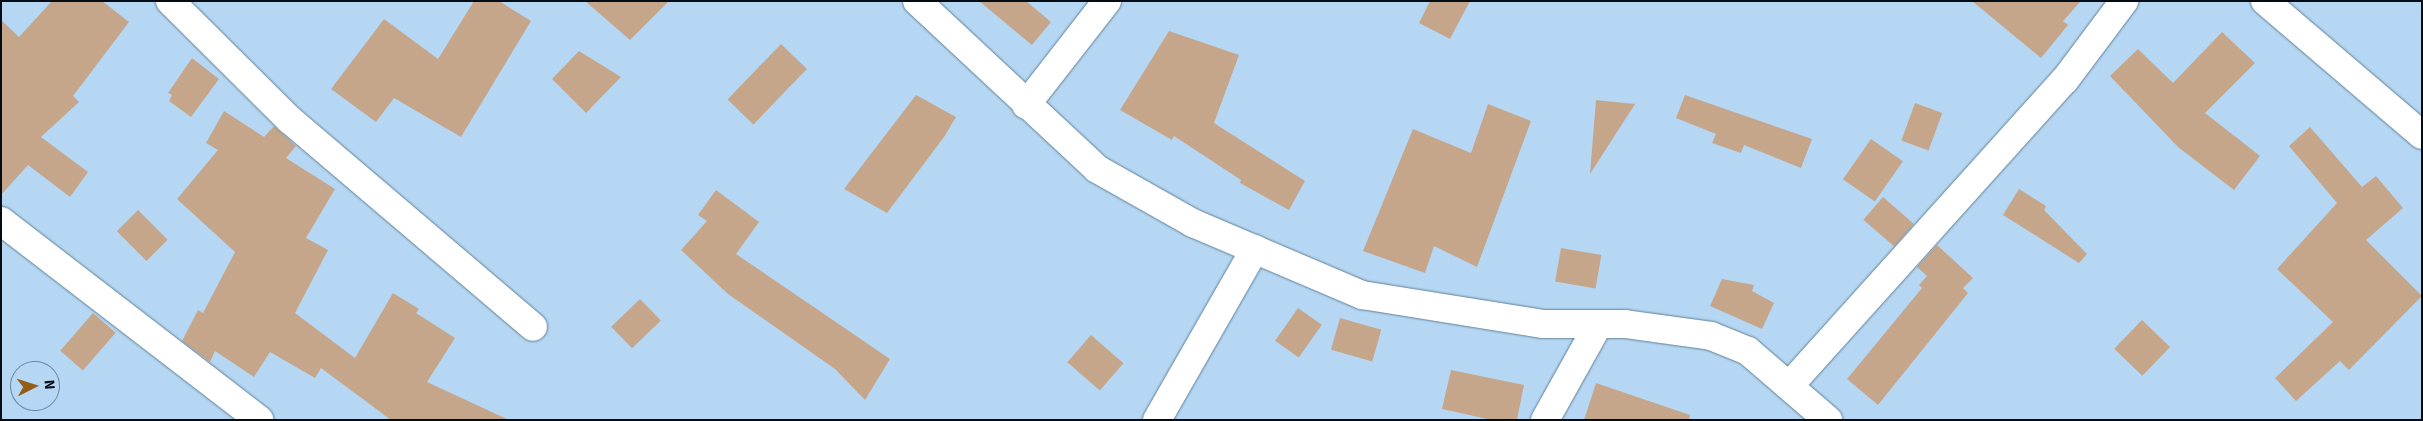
<!DOCTYPE html>
<style>
body{margin:0}
#map{position:relative;width:2423px;height:421px;overflow:hidden;background:#b6d7f3;font-family:Signika,sans-serif}
div>[style]{position:absolute}
[style*='--x']{left:calc(var(--x)*1px);top:calc(var(--y)*1px);width:calc(var(--w)*1px);rotate:calc(var(--a)*1deg)}
.building>*{inset:0;background:#c5a68b;transform-origin:0 0}
.roads{filter:drop-shadow(0 0 1px #62819a) drop-shadow(0 0 1px #62819a)}
.minor>*{height:28px;margin:-14px;padding:0 14px;transform-origin:14px;border-radius:14px;background:#fff}
.tertiary>*{height:28px;margin:-14px;padding:0 14px;transform-origin:14px;border-radius:14px;background:#fff}
span{translate:-50% -50%;white-space:nowrap;text-align:center;line-height:1.15;-webkit-text-stroke:4px #b6d7f3;paint-order:stroke}
.frame{position:absolute;inset:0;border:2px solid #030c15;pointer-events:none}
.north{position:absolute;left:10px;top:361px;width:50px;height:50px;box-sizing:border-box;background:#b6d7f3;border:1px solid #6e869a;border-radius:50%;rotate:85deg;font-size:14px;font-weight:700;line-height:20px;text-align:center;color:#030c15}
.north::after{content:'';display:block;margin:auto;width:18px;height:22px;background:#965c1a;clip-path:polygon(50% 0,100% 100%,50% 72%,0 100%)}
</style>
<div id="map">
<div class="building">
<i style="clip-path:polygon(52px 1px,102px 1px,129px 22px,73px 96px,79px 102px,41px 137px,88px 172px,70px 197px,28px 165px,1px 195px,1px 20px,19px 37px)"></i>
<i style="clip-path:polygon(474px 1px,499px 1px,531px 21px,461px 137px,394px 98px,376px 122px,331px 89px,384px 19px,438px 59px)"></i>
<i style="clip-path:polygon(585px 1px,669px 1px,630px 40px)"></i>
<i style="clip-path:polygon(979px 1px,1026px 1px,1051px 22px,1032px 45px)"></i>
<i style="clip-path:polygon(1430px 1px,1470px 1px,1450px 39px,1419px 23px)"></i>
<i style="clip-path:polygon(1972px 1px,2081px 1px,2063px 21px,2068px 25px,2041px 58px)"></i>
<i style="clip-path:polygon(1169px 31px,1239px 55px,1214px 123px,1305px 181px,1289px 210px,1240px 183px,1241px 180px,1174px 136px,1172px 140px,1120px 110px)"></i>
<i style="clip-path:polygon(2222px 32px,2255px 63px,2205px 113px,2260px 156px,2234px 190px,2178px 147px,2110px 76px,2138px 49px,2173px 83px)"></i>
<i style="left:781px;top:44px;width:36px;height:77px;rotate:44deg"></i>
<i style="clip-path:polygon(579px 51px,621px 77px,586px 113px,552px 79px)"></i>
<i style="clip-path:polygon(192px 58px,219px 79px,191px 117px,169px 101px,172px 95px,168px 93px)"></i>
<i style="clip-path:polygon(916px 95px,956px 117px,944px 137px,887px 213px,844px 189px)"></i>
<i style="clip-path:polygon(1685px 95px,1812px 139px,1801px 168px,1744px 145px,1741px 153px,1712px 143px,1716px 134px,1676px 118px)"></i>
<i style="clip-path:polygon(1596px 100px,1635px 104px,1590px 174px)"></i>
<i style="left:1915px;top:103px;width:29px;height:40px;rotate:20deg"></i>
<i style="clip-path:polygon(1488px 104px,1531px 121px,1477px 267px,1434px 246px,1425px 273px,1363px 251px,1413px 129px,1471px 153px)"></i>
<i style="clip-path:polygon(224px 111px,264px 137px,274px 126px,296px 146px,286px 158px,335px 189px,306px 238px,328px 250px,295px 313px,355px 358px,393px 293px,419px 309px,416px 313px,455px 338px,427px 382px,509px 420px,391px 420px,321px 368px,315px 378px,270px 352px,254px 377px,215px 351px,210px 362px,182px 341px,198px 310px,203px 313px,235px 252px,177px 199px,218px 150px,206px 143px)"></i>
<i style="clip-path:polygon(2310px 127px,2362px 187px,2376px 176px,2403px 208px,2366px 240px,2422px 296px,2349px 370px,2340px 361px,2296px 401px,2275px 378px,2333px 322px,2277px 269px,2337px 203px,2289px 146px)"></i>
<i style="left:1871px;top:139px;width:39px;height:49px;rotate:35deg"></i>
<i style="clip-path:polygon(2019px 189px,2046px 206px,2044px 210px,2087px 254px,2079px 263px,2003px 215px)"></i>
<i style="clip-path:polygon(716px 190px,759px 222px,736px 254px,890px 359px,865px 400px,835px 369px,728px 294px,681px 250px,707px 221px,698px 215px)"></i>
<i style="left:1883px;top:197px;width:41px;height:30px;rotate:41deg"></i>
<i style="left:138px;top:210px;width:42px;height:30px;rotate:45deg"></i>
<i style="clip-path:polygon(1937px 245px,1973px 278px,1963px 288px,1968px 293px,1878px 405px,1847px 379px,1922px 288px,1919px 285px,1927px 276px,1917px 267px)"></i>
<i style="left:1561px;top:248px;width:41px;height:34px;rotate:10deg"></i>
<i style="clip-path:polygon(1722px 279px,1754px 285px,1752px 291px,1774px 303px,1762px 329px,1710px 306px)"></i>
<i style="left:640px;top:299px;width:30px;height:40px;rotate:46deg"></i>
<i style="left:1298px;top:308px;width:29px;height:40px;rotate:35deg"></i>
<i style="left:93px;top:313px;width:30px;height:50px;rotate:41deg"></i>
<i style="left:1340px;top:318px;width:43px;height:33px;rotate:16deg"></i>
<i style="left:2142px;top:320px;width:39px;height:40px;rotate:44deg"></i>
<i style="left:1091px;top:335px;width:43px;height:36px;rotate:41deg"></i>
<i style="clip-path:polygon(1451px 370px,1524px 385px,1517px 420px,1492px 420px,1442px 409px)"></i>
<i style="clip-path:polygon(1596px 383px,1690px 415px,1689px 420px,1584px 420px)"></i>
</div>
<div class="roads">
<div class="minor">
<i style="--x:170;--y:1;--w:169;--a:44.8"></i>
<i style="--x:290;--y:120;--w:319;--a:40.4"></i>
<i style="--x:2265;--y:1;--w:206;--a:40.5"></i>
<i style="--x:1026;--y:105;--w:132;--a:-52.1"></i>
<i style="--x:1;--y:221;--w:326;--a:37.6"></i>
<i style="--x:1789;--y:386;--w:412;--a:-48"></i>
<i style="--x:2065;--y:80;--w:99;--a:-53.2"></i>
<i style="--x:1157;--y:420;--w:197;--a:-60.2"></i>
<i style="--x:1545;--y:420;--w:109;--a:-60.8"></i>
</div>
<div class="tertiary">
<i style="--x:917;--y:1;--w:246;--a:43"></i>
<i style="--x:1097;--y:169;--w:110;--a:29.4"></i>
<i style="--x:1193;--y:223;--w:184;--a:23.1"></i>
<i style="--x:1362;--y:295;--w:184;--a:9.1"></i>
<i style="--x:1544;--y:324;--w:81;--a:0"></i>
<i style="--x:1625;--y:324;--w:87;--a:7.9"></i>
<i style="--x:1711;--y:336;--w:40;--a:22"></i>
<i style="--x:1748;--y:351;--w:106;--a:40.8"></i>
</div>
</div>
<div class="frame"></div>
<div class="north">N</div>
</div>
